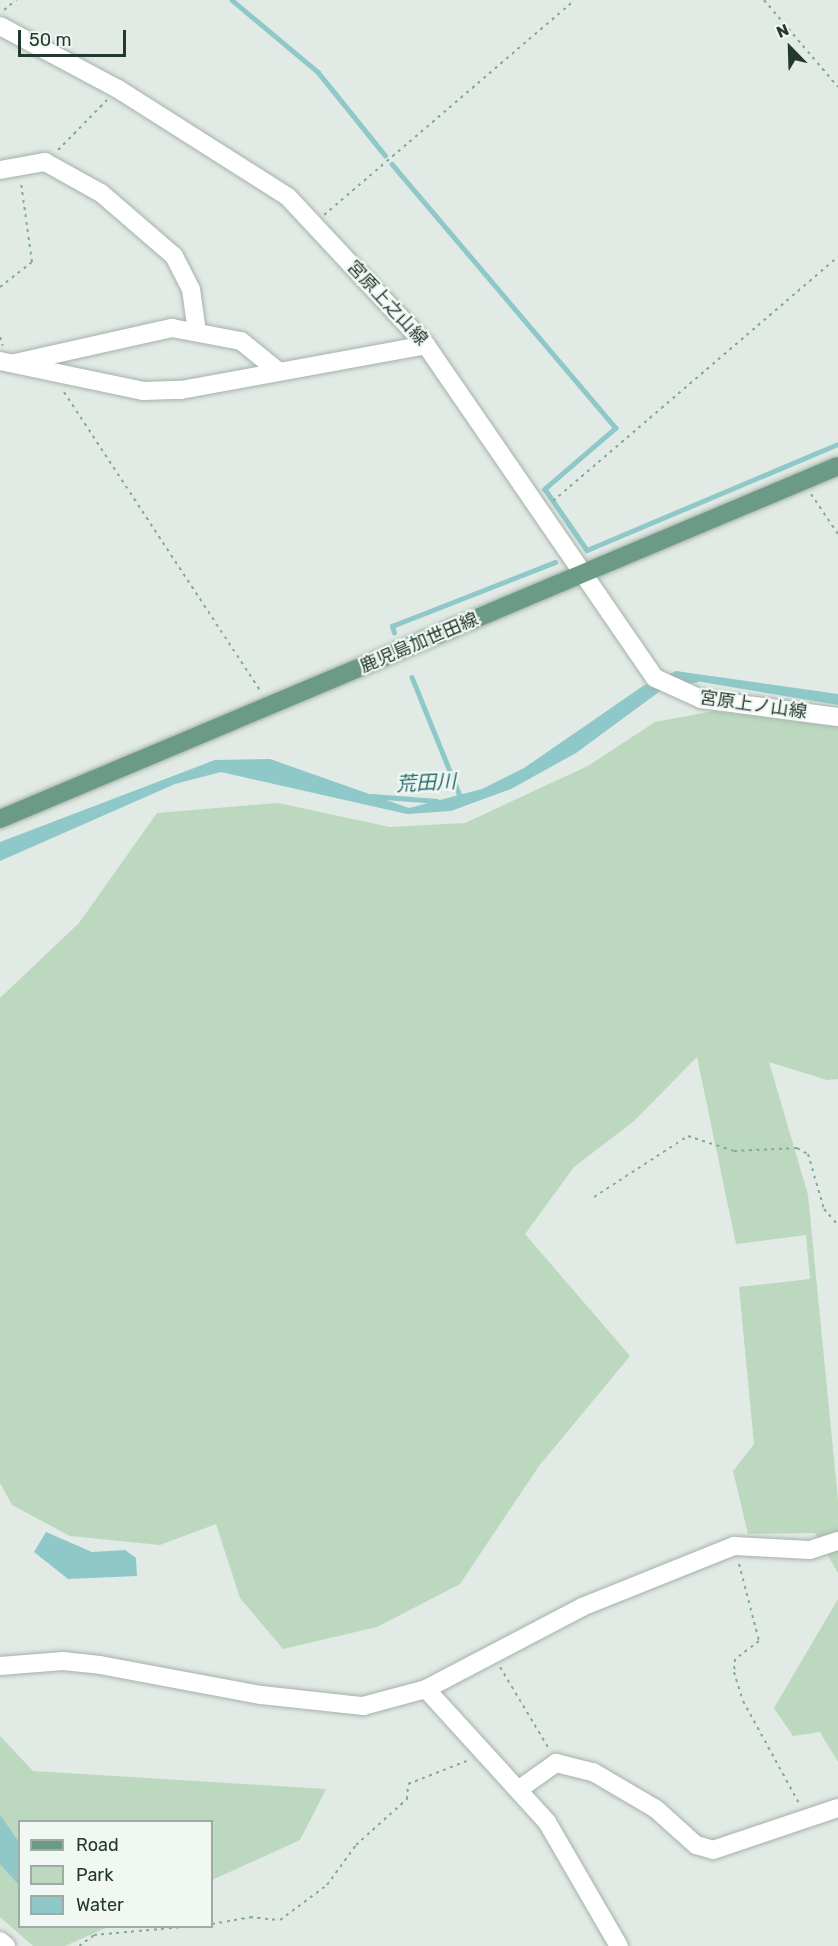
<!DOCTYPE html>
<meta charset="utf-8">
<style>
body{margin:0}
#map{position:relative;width:838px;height:1946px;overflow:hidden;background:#e1eae4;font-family:Rubik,"Noto Sans JP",sans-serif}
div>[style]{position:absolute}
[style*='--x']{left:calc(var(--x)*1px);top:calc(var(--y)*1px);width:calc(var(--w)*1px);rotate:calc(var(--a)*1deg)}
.green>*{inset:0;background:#bcd8bf}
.water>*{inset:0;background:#8fc8c8}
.stream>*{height:4.5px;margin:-2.25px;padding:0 2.25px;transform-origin:2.25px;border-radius:2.25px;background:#8fc8c8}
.path>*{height:2px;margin-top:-1px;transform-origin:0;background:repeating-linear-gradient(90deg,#85a998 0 3px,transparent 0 7.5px)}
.roads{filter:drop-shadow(0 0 2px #a4b1aa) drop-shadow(0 0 2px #a4b1aa)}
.minor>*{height:18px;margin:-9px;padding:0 9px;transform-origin:9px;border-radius:9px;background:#fff}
.tertiary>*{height:18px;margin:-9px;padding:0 9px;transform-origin:9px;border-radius:9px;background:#fff}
.primary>*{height:18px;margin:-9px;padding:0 9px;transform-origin:9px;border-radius:9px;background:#6b9a86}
span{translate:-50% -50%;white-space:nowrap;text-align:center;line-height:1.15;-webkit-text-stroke:4.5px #f1f7f3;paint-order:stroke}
.street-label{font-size:18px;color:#23382f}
.water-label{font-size:20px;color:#256c6c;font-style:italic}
.legend{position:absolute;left:18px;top:1820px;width:195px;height:108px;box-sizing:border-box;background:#f1f7f3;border:2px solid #9faba5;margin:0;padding:8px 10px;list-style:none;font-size:18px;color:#23382f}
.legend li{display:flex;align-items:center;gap:12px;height:30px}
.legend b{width:30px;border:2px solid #9faba5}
.north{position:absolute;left:760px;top:18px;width:60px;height:60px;-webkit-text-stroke:4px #f1f7f3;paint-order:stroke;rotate:337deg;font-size:16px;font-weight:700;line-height:24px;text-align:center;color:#23382f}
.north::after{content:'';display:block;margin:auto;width:21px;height:27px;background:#23382f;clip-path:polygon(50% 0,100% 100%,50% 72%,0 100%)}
.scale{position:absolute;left:18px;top:30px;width:108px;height:27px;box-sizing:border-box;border:3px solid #23382f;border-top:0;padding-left:8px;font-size:18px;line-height:21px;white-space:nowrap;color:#23382f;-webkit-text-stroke:4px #f1f7f3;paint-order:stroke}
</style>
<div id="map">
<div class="green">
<i style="clip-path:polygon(714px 711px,838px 727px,838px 1079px,827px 1080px,769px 1062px,808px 1195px,838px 1500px,838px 1573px,815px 1533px,748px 1534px,733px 1471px,754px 1444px,739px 1287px,810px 1279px,806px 1235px,736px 1244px,697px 1057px,634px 1121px,574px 1167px,525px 1234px,630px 1356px,539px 1466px,460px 1584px,377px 1627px,283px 1649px,240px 1598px,216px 1524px,160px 1545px,70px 1536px,12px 1505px,0 1483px,0 998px,79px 923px,157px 813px,278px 803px,390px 827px,465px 823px,588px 766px,655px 722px)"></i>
<i style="clip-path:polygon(838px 1599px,838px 1762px,820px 1732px,793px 1736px,774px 1708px)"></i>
<i style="clip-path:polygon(0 1736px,33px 1771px,326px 1789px,300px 1840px,212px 1880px,212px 1822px,20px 1822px,20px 1926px,108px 1927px,65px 1946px,33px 1946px,0 1917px)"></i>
</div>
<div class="water">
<i style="clip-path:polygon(676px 671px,838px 694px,838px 705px,678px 678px,576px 753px,511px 789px,451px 811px,407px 814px,221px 772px,175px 784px,0 861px,0 842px,215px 760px,270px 759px,409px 808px,482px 789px,524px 768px,643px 686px)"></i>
<i style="clip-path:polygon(46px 1532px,92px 1552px,125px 1550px,136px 1558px,137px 1576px,68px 1579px,34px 1552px)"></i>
<i style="clip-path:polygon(0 1815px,19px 1842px,19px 1885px,0 1864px)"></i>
</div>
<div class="stream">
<i style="--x:232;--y:0;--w:112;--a:39.9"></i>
<i style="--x:318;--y:72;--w:107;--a:51.1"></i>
<i style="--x:392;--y:164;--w:346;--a:49.7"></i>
<i style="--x:616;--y:428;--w:94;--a:139.3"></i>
<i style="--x:545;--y:489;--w:74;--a:55.5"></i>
<i style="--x:587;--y:550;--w:272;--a:-22.9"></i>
<i style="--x:394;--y:633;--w:7;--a:-106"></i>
<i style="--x:392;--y:626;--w:175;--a:-21.4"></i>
<i style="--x:412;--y:677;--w:131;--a:68"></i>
<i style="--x:678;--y:681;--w:18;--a:0"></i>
<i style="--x:372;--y:796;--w:65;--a:4.4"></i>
</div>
<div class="path">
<i style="--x:764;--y:0;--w:114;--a:49.6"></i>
<i style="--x:4;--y:10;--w:16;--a:-40"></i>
<i style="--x:58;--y:150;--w:70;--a:-45.6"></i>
<i style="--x:324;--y:215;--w:330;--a:-40.6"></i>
<i style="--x:0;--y:287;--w:41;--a:-38"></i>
<i style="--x:32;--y:262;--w:80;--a:-97.9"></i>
<i style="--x:0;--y:337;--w:9;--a:72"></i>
<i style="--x:64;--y:392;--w:357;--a:56.7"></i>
<i style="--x:811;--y:494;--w:48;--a:56"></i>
<i style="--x:553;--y:501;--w:375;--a:-40.6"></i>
<i style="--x:594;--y:1197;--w:112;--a:-33"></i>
<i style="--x:688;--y:1136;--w:48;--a:18.1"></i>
<i style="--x:734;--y:1151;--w:63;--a:-2.7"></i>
<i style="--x:797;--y:1148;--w:13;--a:29"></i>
<i style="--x:808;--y:1154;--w:57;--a:73.8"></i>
<i style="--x:824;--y:1209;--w:21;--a:49"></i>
<i style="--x:739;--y:1564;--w:80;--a:75.4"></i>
<i style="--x:759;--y:1641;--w:30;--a:143"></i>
<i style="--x:735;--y:1659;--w:13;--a:94"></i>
<i style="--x:734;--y:1672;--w:30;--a:73"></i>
<i style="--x:743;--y:1701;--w:119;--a:61.3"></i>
<i style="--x:500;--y:1667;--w:96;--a:59.1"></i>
<i style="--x:212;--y:1924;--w:39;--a:-10"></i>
<i style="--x:250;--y:1917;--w:30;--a:6"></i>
<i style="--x:280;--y:1920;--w:59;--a:-36.7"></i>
<i style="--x:327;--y:1885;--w:49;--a:-54.1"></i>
<i style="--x:356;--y:1845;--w:69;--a:-42"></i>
<i style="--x:407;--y:1799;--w:15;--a:-86"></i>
<i style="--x:408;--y:1784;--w:66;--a:-21.5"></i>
<i style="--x:79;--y:1946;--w:19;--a:-36"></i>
<i style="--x:94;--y:1935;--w:100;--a:-5.1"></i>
</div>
<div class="roads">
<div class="minor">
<i style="--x:0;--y:170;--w:46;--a:-10.1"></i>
<i style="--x:45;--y:162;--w:64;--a:29"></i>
<i style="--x:101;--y:193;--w:96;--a:40.8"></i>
<i style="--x:174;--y:256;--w:37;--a:63"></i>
<i style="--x:191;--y:289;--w:43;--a:82.1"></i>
<i style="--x:0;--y:361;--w:146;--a:11.8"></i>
<i style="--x:143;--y:391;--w:38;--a:-2"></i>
<i style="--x:181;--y:390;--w:249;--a:-10.4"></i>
<i style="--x:15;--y:363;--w:161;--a:-12.6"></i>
<i style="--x:172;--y:328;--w:70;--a:10.7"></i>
<i style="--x:241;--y:341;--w:48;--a:39"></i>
<i style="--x:0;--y:1666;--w:63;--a:-4.5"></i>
<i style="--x:63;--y:1661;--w:37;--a:6"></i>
<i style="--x:100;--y:1665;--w:164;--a:10.6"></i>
<i style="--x:261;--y:1695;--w:103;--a:6.2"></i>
<i style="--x:363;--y:1706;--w:65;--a:-15.1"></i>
<i style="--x:426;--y:1689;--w:176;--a:-27.7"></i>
<i style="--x:582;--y:1607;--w:164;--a:-21.9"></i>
<i style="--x:734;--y:1546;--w:76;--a:3"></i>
<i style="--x:810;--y:1550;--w:29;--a:-18"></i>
<i style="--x:426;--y:1689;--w:180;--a:47.7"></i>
<i style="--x:547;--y:1822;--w:143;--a:59.9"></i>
<i style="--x:518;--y:1790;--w:47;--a:-35.4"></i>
<i style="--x:556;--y:1763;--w:38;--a:14"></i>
<i style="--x:593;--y:1772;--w:73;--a:30.4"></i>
<i style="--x:656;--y:1809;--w:54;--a:42"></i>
<i style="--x:696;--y:1845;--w:18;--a:16"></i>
<i style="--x:713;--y:1850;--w:132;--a:-18.6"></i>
</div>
<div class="tertiary">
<i style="--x:0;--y:26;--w:134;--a:28.1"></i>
<i style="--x:118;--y:89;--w:201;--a:32.4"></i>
<i style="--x:288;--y:197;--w:202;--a:47"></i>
<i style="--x:426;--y:345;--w:404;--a:55.5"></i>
<i style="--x:655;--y:678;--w:51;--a:24.5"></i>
<i style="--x:701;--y:699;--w:138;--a:7.5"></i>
<i style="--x:0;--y:1941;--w:8;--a:40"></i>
</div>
<div class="primary">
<i style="--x:0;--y:819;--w:909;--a:-22.84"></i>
</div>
</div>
<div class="street-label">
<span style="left:387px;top:303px;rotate:47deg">宮原上之山線</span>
<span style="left:419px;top:643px;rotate:-23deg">鹿児島加世田線</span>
<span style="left:753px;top:705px;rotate:8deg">宮原上ノ山線</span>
</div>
<div class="water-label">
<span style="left:426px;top:783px;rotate:-3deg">荒田川</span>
</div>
<ul class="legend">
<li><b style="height:8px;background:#6b9a86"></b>Road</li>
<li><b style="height:16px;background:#bcd8bf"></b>Park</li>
<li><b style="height:16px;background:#8fc8c8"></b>Water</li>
</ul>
<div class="north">N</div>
<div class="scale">50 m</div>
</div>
